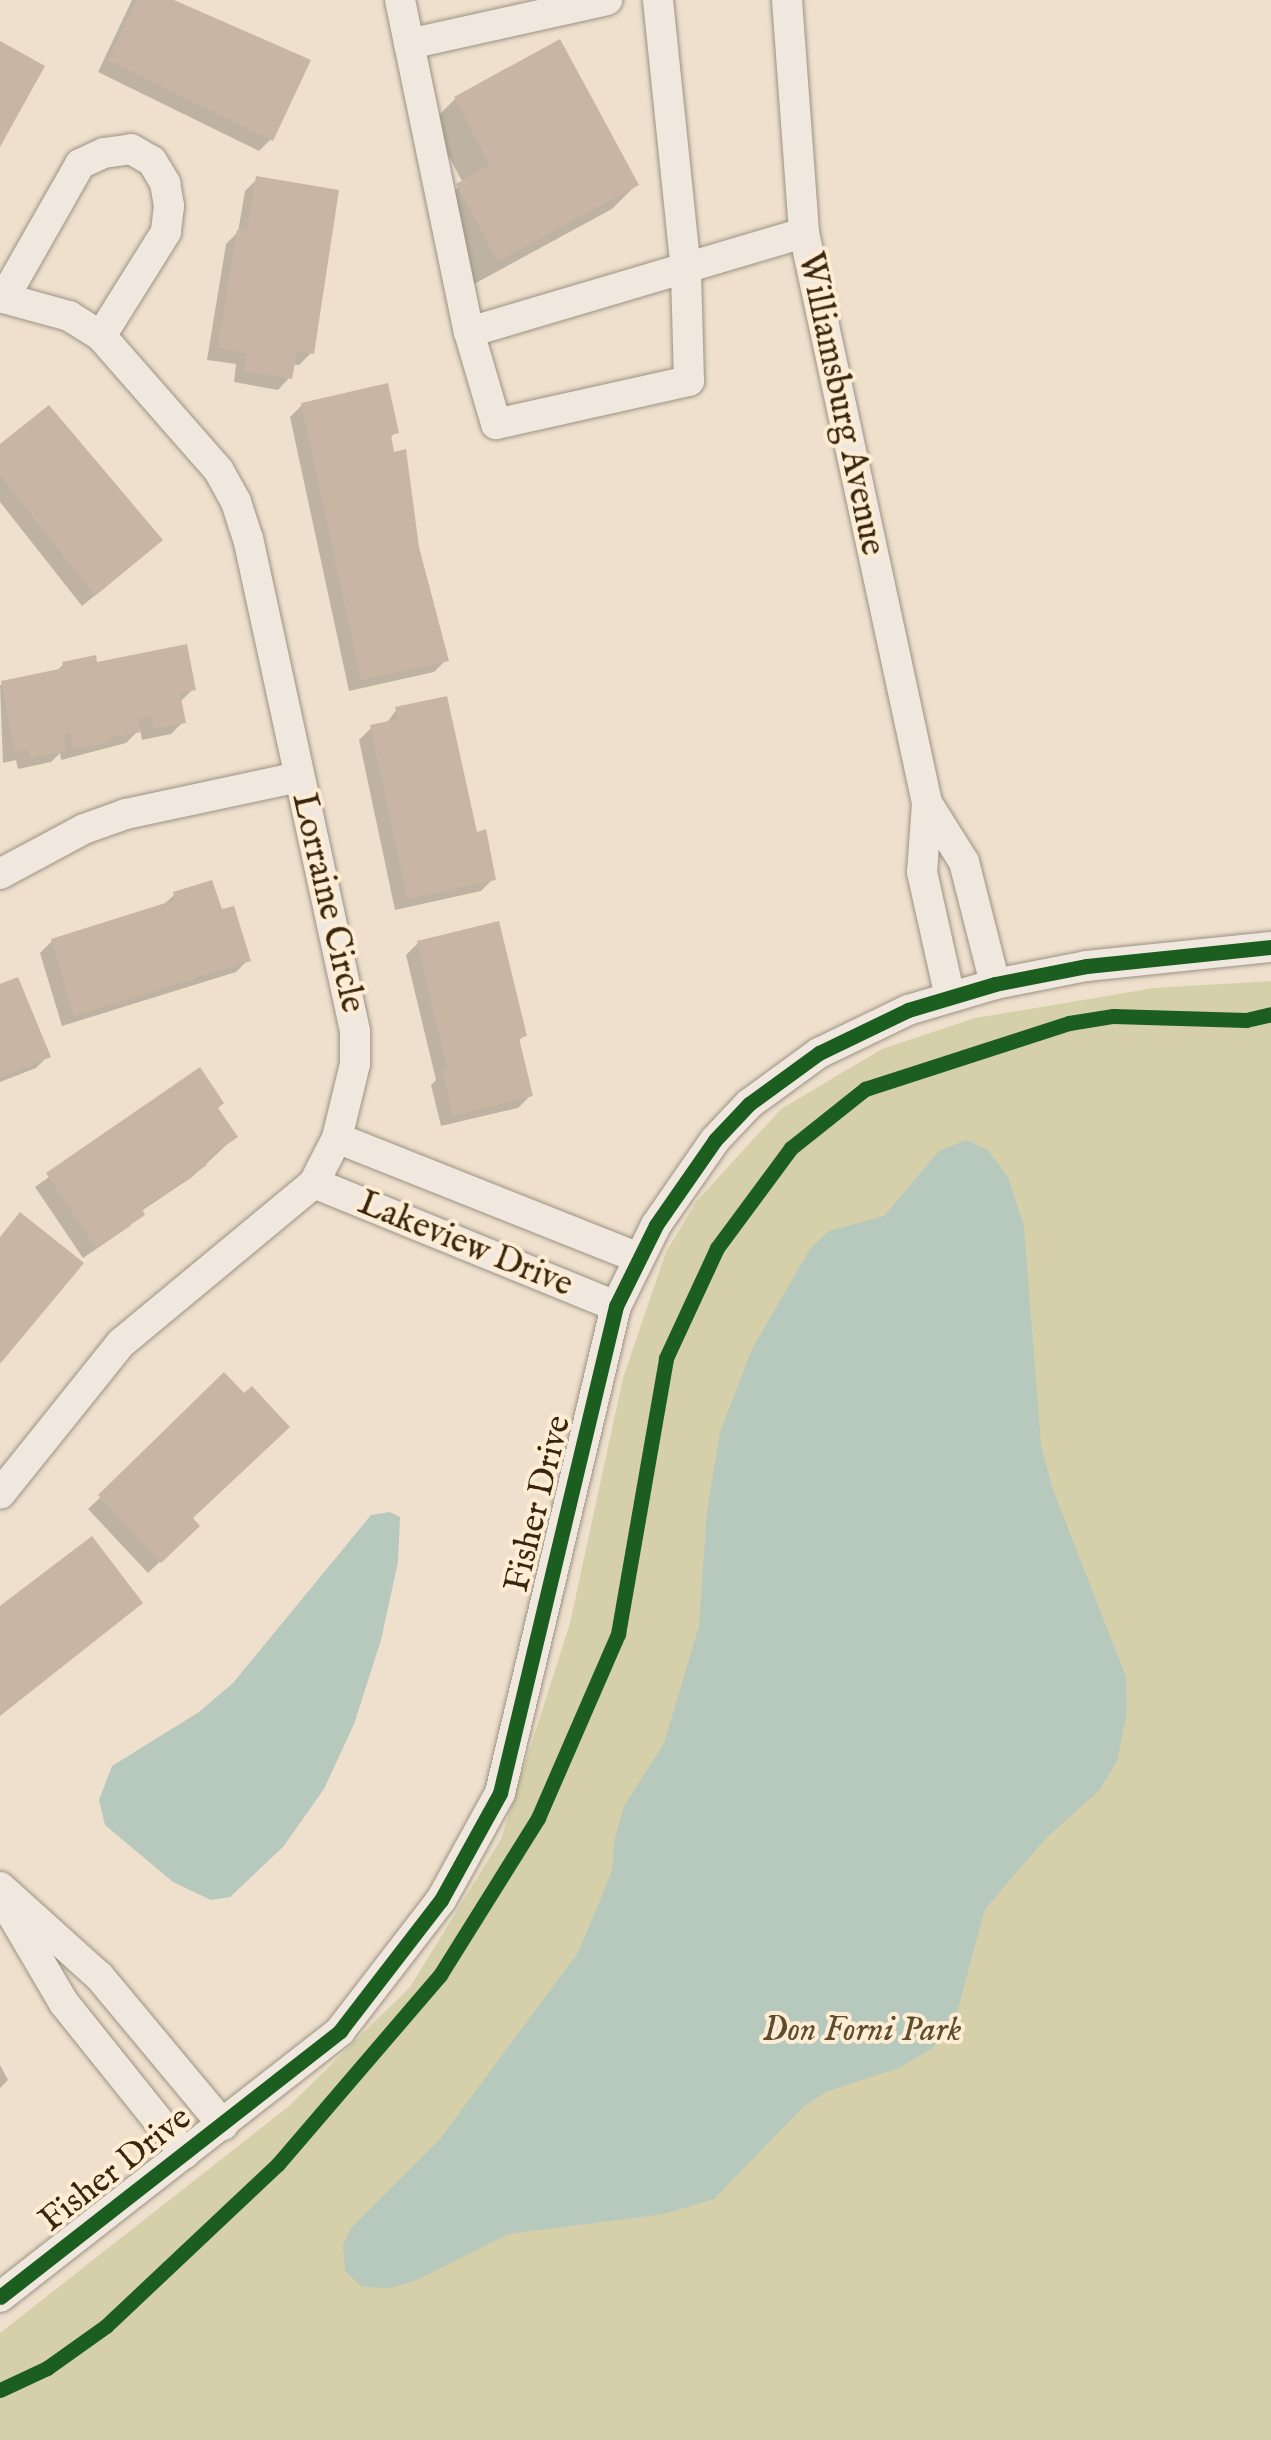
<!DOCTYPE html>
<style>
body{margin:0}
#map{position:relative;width:1271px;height:2440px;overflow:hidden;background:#eee0cc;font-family:"IM FELL English",serif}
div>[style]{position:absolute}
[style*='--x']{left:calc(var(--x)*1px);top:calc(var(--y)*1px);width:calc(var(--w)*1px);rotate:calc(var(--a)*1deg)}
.green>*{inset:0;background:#d6d0aa}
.water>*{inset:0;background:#b7c8bc}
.shadow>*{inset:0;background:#0003}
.building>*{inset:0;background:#c9b5a4}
.roads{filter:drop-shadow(0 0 2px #9d9283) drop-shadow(0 0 2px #9d9283)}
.street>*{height:30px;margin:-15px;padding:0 15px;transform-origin:15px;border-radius:15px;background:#f0e8df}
.cycleway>*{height:15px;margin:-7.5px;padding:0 7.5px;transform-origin:7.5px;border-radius:7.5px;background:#1b5e20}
span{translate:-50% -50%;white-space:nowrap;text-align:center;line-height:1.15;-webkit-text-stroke:8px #feedd4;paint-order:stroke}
.street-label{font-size:35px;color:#39260c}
.park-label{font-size:35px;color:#5c4d2c;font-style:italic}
</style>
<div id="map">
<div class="green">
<i style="clip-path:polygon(1271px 981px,1271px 2440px,0 2440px,0 2333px,289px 2106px,410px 1987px,501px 1839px,570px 1623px,623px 1378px,666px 1252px,696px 1202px,781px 1109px,882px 1049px,975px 1018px,1154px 988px)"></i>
</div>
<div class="water">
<i style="clip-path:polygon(966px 1140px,988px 1150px,1008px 1177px,1024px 1226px,1041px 1444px,1052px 1487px,1126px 1677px,1127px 1713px,1117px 1761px,1099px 1791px,1047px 1837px,985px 1909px,953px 2027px,931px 2049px,899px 2068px,828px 2091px,803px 2107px,714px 2199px,664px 2214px,508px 2234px,415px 2281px,389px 2288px,362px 2287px,345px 2271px,343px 2245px,351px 2228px,440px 2139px,577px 1954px,597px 1908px,612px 1870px,615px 1838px,624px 1806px,664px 1743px,699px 1626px,707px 1510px,720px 1432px,752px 1349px,810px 1249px,829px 1231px,884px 1216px,939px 1151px)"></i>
<i style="clip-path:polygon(390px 1512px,400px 1517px,398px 1562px,381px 1640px,354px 1724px,324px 1789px,283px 1847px,230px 1897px,211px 1900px,173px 1882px,105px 1825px,99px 1800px,112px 1766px,199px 1712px,233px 1683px,371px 1515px)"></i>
</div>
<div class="shadow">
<i style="clip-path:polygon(132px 0,168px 0,271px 139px,259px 151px,98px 72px)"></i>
<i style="clip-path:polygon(455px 99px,636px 185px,612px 209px,474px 284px,434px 209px,463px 183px,431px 123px)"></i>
<i style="clip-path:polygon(257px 179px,311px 353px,299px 365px,292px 364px,290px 377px,278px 390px,234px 382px,236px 364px,207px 360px,226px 244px,238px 232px,245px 191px)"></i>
<i style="clip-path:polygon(302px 405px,396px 432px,389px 439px,446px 660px,434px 672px,349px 691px,290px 417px)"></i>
<i style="clip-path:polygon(0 448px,148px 552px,82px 606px,0 502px)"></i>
<i style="clip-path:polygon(64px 664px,95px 665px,193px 689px,179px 703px,183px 722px,171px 734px,142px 740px,140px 729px,126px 743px,61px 760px,60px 753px,51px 762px,18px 769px,16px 760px,3px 763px,0 685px,55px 672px)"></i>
<i style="clip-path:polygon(397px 709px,475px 835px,493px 879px,481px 891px,395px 910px,359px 740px,371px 728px,385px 725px)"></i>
<i style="clip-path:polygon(174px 895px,220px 913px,248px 960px,236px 972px,62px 1026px,40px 953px,52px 941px,161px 907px)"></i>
<i style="clip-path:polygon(418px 943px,524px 1036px,517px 1042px,530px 1096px,518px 1108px,441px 1126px,431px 1085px,436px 1080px,406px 955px)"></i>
<i style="clip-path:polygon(0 987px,48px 1056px,36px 1068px,0 1082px)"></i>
<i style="clip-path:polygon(199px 1070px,216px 1108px,235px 1137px,192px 1177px,140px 1212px,130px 1226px,83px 1258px,35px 1187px)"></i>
<i style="clip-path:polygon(186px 1416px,190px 1518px,197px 1526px,148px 1573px,88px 1509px)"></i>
<i style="clip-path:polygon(0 2065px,8px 2080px,0 2088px)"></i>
</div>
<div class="building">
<i style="clip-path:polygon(137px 0,174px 0,311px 60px,273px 141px,108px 60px)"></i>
<i style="clip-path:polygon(560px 39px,639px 185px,498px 261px,456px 184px,490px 165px,454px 97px)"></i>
<i style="clip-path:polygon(0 41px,45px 66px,0 147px)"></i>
<i style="clip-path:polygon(256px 176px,339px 190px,314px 354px,297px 352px,292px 379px,244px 371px,247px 353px,218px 348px,237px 230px,247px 231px)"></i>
<i style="clip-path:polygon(388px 383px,399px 433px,391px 435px,394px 452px,406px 449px,419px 547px,449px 661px,361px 680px,301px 403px)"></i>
<i style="clip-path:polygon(49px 405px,163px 540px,95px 596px,0 475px,0 444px)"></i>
<i style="clip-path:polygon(187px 644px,196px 690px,180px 693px,186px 723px,154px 729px,151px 716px,138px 719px,141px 732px,110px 738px,111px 742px,73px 749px,70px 732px,63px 734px,66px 751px,30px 758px,28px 749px,15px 752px,1px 681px,64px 668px,62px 662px,96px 655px,97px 662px)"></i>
<i style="clip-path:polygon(447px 696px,477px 832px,486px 829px,496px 880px,407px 899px,370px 725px,398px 719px,395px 707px)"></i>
<i style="clip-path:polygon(212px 880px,222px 909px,234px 906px,251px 961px,74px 1016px,51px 939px,175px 900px,173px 892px)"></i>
<i style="clip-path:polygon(499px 921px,527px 1036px,519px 1038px,533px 1096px,453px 1116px,442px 1070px,447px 1069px,417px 941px)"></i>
<i style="clip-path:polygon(18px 977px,51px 1057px,0 1078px,0 984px)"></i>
<i style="clip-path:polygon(200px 1067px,224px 1103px,218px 1108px,238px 1137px,204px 1160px,207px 1165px,142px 1209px,145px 1215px,96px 1248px,46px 1173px)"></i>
<i style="clip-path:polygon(20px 1212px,84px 1263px,0 1364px,0 1237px)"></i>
<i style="clip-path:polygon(224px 1372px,244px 1393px,252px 1386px,290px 1427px,193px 1518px,200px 1526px,161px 1563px,98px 1495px)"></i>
<i style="clip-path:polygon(92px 1536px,143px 1603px,0 1716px,0 1606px)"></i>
</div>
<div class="roads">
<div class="street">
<i style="--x:400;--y:0;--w:339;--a:78.3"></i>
<i style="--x:469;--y:332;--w:349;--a:-16.5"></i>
<i style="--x:787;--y:0;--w:234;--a:85.8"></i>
<i style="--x:804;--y:233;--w:583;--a:77.82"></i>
<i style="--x:927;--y:803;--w:69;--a:94.1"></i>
<i style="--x:922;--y:872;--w:128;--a:77.4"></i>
<i style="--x:409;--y:44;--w:203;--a:-12.5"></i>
<i style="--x:0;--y:297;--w:72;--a:15.4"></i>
<i style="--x:69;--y:316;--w:38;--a:32"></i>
<i style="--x:101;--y:336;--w:179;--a:48.8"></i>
<i style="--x:219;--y:471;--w:35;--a:61"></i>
<i style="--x:236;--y:502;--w:38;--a:72"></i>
<i style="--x:248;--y:538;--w:504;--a:77.75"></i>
<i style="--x:355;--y:1031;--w:33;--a:90"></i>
<i style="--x:355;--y:1064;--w:76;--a:103.7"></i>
<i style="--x:337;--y:1138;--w:51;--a:117.1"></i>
<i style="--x:314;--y:1183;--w:251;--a:140.3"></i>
<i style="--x:121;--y:1343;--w:193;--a:128.7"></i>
<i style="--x:4;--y:298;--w:154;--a:-60.4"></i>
<i style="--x:80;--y:164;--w:26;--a:-25"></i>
<i style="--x:104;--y:153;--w:27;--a:-8"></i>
<i style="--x:131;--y:149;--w:24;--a:30"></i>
<i style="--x:152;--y:161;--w:26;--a:59"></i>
<i style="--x:165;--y:183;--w:23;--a:80"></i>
<i style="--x:169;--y:206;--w:26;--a:97"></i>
<i style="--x:166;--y:232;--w:123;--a:122"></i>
<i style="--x:469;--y:332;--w:96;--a:73.6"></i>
<i style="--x:496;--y:424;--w:198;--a:-12.6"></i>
<i style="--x:689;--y:381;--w:110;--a:-91.6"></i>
<i style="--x:686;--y:271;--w:272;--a:-95.9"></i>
<i style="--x:927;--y:803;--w:70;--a:57.9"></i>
<i style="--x:964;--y:862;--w:126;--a:75.7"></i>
<i style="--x:0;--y:874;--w:95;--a:-28.2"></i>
<i style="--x:84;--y:829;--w:45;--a:-19.7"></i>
<i style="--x:126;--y:814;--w:176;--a:-12.1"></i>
<i style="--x:337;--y:1138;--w:324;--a:21.7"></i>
<i style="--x:314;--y:1183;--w:326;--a:22.2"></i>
<i style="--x:0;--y:1887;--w:133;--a:42"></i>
<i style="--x:99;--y:1976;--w:194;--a:50.2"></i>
<i style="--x:7;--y:1906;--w:113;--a:59.6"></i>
<i style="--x:64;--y:2003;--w:193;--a:51.3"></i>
<i style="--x:0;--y:2297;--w:432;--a:-38"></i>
<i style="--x:340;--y:2031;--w:165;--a:-52.4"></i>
<i style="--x:441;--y:1900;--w:122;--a:-61.1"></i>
<i style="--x:500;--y:1793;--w:501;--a:-76.6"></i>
<i style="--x:616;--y:1306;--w:90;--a:-63.7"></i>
<i style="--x:656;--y:1225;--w:103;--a:-55.2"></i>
<i style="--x:715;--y:1140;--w:50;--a:-46.6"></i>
<i style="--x:749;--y:1104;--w:87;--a:-36.1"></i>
<i style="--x:819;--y:1053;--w:99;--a:-25.8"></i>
<i style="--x:908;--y:1010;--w:91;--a:-16.6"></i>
<i style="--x:995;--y:984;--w:94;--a:-11.1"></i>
<i style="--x:1087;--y:966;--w:185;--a:-5.9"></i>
</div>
</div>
<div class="cycleway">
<i style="--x:0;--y:2297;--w:432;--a:-38"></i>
<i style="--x:340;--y:2031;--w:165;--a:-52.4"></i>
<i style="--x:441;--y:1900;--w:122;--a:-61.1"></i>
<i style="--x:500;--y:1793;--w:501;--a:-76.6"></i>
<i style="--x:616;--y:1306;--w:90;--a:-63.7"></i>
<i style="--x:656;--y:1225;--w:103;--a:-55.2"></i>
<i style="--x:715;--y:1140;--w:50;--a:-46.6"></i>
<i style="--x:749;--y:1104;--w:87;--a:-36.1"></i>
<i style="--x:819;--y:1053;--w:99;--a:-25.8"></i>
<i style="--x:908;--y:1010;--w:91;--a:-16.6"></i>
<i style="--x:995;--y:984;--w:94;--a:-11.1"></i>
<i style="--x:1087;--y:966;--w:185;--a:-5.9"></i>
<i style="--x:0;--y:2390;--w:52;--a:-25.1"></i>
<i style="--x:47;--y:2368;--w:72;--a:-35.4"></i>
<i style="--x:106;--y:2326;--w:236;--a:-43.3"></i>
<i style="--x:278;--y:2164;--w:249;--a:-49.4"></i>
<i style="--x:440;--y:1975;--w:185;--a:-58"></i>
<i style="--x:538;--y:1818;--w:201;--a:-66.5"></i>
<i style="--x:618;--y:1634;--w:280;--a:-80.1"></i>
<i style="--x:666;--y:1358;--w:121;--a:-65.1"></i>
<i style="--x:717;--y:1248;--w:124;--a:-53.5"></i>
<i style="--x:791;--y:1148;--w:95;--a:-38.6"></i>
<i style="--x:865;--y:1089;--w:214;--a:-17.9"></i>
<i style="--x:1069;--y:1023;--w:45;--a:-9"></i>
<i style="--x:1113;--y:1016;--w:133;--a:1.7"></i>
<i style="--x:1246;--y:1020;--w:26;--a:-13"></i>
</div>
<div class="street-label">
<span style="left:840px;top:404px;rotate:78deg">Williamsburg Avenue</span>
<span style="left:327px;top:903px;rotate:77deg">Lorraine Circle</span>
<span style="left:465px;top:1245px;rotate:22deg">Lakeview Drive</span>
<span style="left:539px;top:1504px;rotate:-76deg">Fisher Drive</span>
<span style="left:116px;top:2170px;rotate:-38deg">Fisher Drive</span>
</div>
<div class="park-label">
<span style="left:862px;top:2031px">Don Forni Park</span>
</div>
</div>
